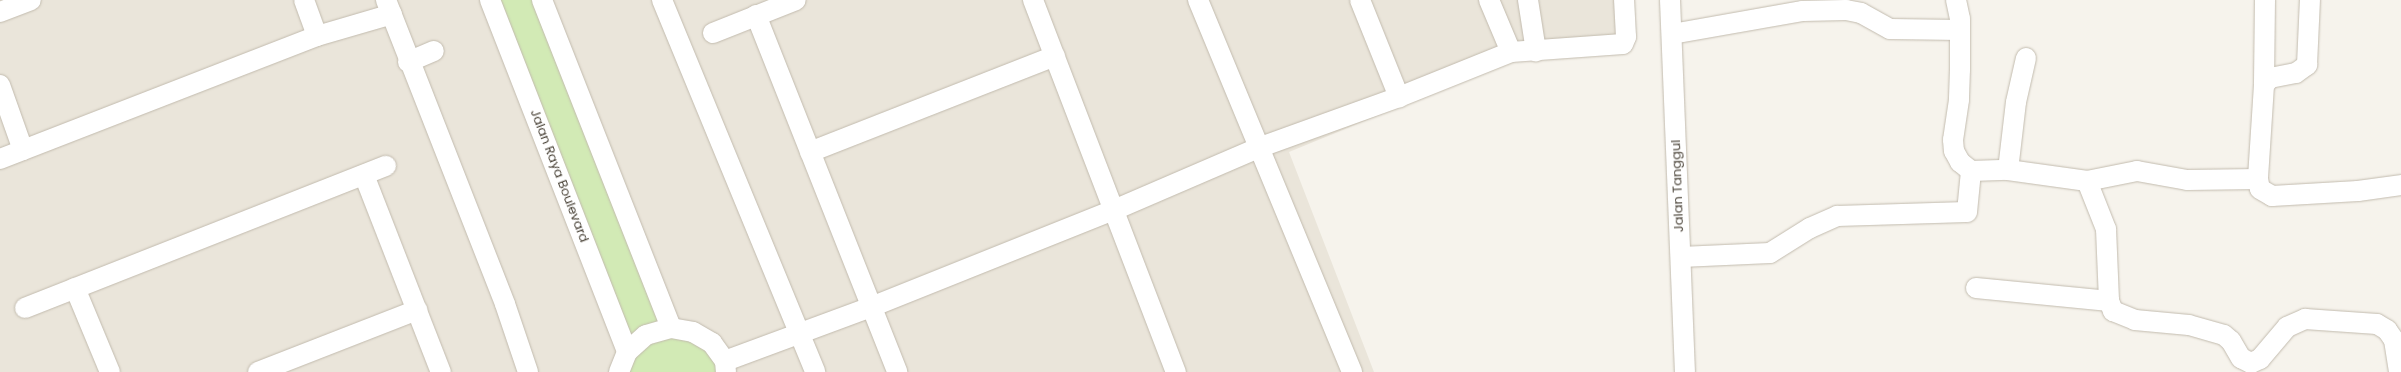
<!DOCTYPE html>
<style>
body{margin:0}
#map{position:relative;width:2401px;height:372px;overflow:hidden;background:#f6f3ec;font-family:Poppins,sans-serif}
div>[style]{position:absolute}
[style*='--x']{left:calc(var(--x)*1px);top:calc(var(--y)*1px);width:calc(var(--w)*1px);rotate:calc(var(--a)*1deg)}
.residential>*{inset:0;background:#eae5da}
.green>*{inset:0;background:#d2eab5}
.roads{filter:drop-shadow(0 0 1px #c2bbae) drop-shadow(0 0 1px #c2bbae)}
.street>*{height:20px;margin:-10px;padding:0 10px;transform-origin:10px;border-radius:10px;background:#fff}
span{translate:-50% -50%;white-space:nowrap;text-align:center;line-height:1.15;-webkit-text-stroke:4px #fff;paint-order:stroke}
.street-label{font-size:13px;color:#4b4439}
</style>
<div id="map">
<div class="residential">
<i style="clip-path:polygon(0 0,1624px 0,1626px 50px,1540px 49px,1289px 152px,1374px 372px,0 372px)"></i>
</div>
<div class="green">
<i style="clip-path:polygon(490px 0,542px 0,671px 328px,693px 332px,726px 372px,619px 372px,627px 352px)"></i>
</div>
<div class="roads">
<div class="street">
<i style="--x:304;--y:0;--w:38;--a:70"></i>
<i style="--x:386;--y:0;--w:326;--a:68.6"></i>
<i style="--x:505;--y:304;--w:72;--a:71.3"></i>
<i style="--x:490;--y:0;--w:378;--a:68.7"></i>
<i style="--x:542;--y:0;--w:352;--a:68.5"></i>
<i style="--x:662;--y:0;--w:402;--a:67.6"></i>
<i style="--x:1033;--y:0;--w:399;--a:69"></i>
<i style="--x:1198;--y:0;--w:403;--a:67.5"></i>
<i style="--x:1360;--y:0;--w:105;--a:68.1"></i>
<i style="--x:1489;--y:0;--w:56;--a:67.1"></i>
<i style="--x:1528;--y:0;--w:52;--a:81.1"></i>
<i style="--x:1670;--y:0;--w:372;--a:87.7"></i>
<i style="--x:1956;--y:0;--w:19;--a:78"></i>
<i style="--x:1960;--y:19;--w:50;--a:90"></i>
<i style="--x:1960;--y:69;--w:31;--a:92"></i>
<i style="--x:1959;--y:100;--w:40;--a:98.5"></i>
<i style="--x:1953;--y:140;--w:11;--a:85"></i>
<i style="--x:1954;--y:151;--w:13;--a:61"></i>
<i style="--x:1960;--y:162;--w:14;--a:39"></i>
<i style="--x:1971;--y:171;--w:37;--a:-2"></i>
<i style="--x:2008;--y:170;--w:80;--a:7.9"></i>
<i style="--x:2087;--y:181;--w:52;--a:68.4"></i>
<i style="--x:2106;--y:229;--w:72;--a:87.6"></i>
<i style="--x:2109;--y:301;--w:11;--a:68"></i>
<i style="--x:2113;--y:311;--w:24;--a:22"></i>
<i style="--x:2135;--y:320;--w:54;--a:5.3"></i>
<i style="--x:2189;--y:325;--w:36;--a:16"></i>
<i style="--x:2224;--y:335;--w:9;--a:41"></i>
<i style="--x:2231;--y:341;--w:20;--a:60"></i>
<i style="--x:2241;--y:358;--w:11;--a:27"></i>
<i style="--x:2251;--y:363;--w:10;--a:-24"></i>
<i style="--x:2260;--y:359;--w:42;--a:-49.8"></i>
<i style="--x:2287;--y:327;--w:20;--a:-24"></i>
<i style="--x:2305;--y:319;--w:72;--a:4"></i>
<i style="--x:2377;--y:324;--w:12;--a:31"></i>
<i style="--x:2387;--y:330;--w:12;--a:55"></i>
<i style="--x:2394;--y:340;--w:32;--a:81"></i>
<i style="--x:2265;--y:0;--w:85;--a:90.7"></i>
<i style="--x:2264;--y:85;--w:94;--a:93.7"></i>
<i style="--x:2258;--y:179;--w:10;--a:79"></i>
<i style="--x:2260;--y:189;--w:14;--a:30"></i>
<i style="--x:2272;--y:196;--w:86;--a:-3.3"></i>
<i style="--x:2358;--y:191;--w:43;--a:-7.9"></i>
<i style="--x:0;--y:12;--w:33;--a:-21"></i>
<i style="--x:756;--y:15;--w:384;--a:68.4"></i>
<i style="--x:713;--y:33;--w:89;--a:-21.7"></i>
<i style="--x:1672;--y:34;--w:133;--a:-10"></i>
<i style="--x:1803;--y:11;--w:43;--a:-1.3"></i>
<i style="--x:1846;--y:10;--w:15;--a:11"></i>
<i style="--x:1861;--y:13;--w:33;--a:29"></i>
<i style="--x:1890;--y:29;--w:70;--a:0.8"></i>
<i style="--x:408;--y:62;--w:28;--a:-23"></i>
<i style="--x:0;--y:85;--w:69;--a:70.5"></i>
<i style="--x:2264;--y:85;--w:9;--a:-49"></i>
<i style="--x:2270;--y:78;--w:26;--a:-11"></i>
<i style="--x:2296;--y:73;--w:14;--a:-36"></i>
<i style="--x:2307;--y:65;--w:65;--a:-87.4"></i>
<i style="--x:810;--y:152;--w:263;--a:-21.4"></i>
<i style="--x:0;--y:159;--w:340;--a:-21.2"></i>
<i style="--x:317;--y:36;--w:78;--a:-16.3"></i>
<i style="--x:2008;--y:170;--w:68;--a:-83.3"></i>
<i style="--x:2016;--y:102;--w:45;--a:-77.2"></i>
<i style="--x:364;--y:175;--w:212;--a:68.7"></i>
<i style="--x:2087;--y:181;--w:51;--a:-11.3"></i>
<i style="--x:2137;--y:171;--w:51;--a:10.2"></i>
<i style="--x:2187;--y:180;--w:71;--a:-0.8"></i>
<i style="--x:1681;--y:257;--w:89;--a:-2.6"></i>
<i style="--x:1770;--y:253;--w:47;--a:-32"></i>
<i style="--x:1810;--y:228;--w:30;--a:-24"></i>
<i style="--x:1837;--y:216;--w:130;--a:-1.8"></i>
<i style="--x:1967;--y:212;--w:41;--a:-84.4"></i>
<i style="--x:75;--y:288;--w:91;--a:67.4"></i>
<i style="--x:1976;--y:288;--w:134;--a:5.6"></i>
<i style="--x:25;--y:308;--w:388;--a:-21.5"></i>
<i style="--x:725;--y:361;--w:156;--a:-20.3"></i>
<i style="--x:871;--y:307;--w:262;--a:-21.8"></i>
<i style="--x:1114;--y:210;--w:157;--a:-23.3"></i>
<i style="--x:1258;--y:148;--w:150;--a:-19.9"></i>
<i style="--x:1399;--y:97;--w:121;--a:-21.9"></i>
<i style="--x:1511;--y:52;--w:112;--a:-4.1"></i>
<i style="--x:1623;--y:44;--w:8;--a:-67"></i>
<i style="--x:1626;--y:37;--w:37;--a:-93"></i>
<i style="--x:258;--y:372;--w:171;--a:-21.3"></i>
<i style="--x:619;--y:372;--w:22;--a:-68"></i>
<i style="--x:627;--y:352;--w:25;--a:-42"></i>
<i style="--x:646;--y:335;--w:26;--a:-16"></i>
<i style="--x:671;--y:328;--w:22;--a:10"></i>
<i style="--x:693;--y:332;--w:22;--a:30"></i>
<i style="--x:712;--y:343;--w:22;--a:54"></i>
<i style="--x:725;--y:361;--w:11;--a:85"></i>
</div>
</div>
<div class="street-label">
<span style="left:559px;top:176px;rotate:69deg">Jalan Raya Boulevard</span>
<span style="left:1678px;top:186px;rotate:-92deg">Jalan Tanggul</span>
</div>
</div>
